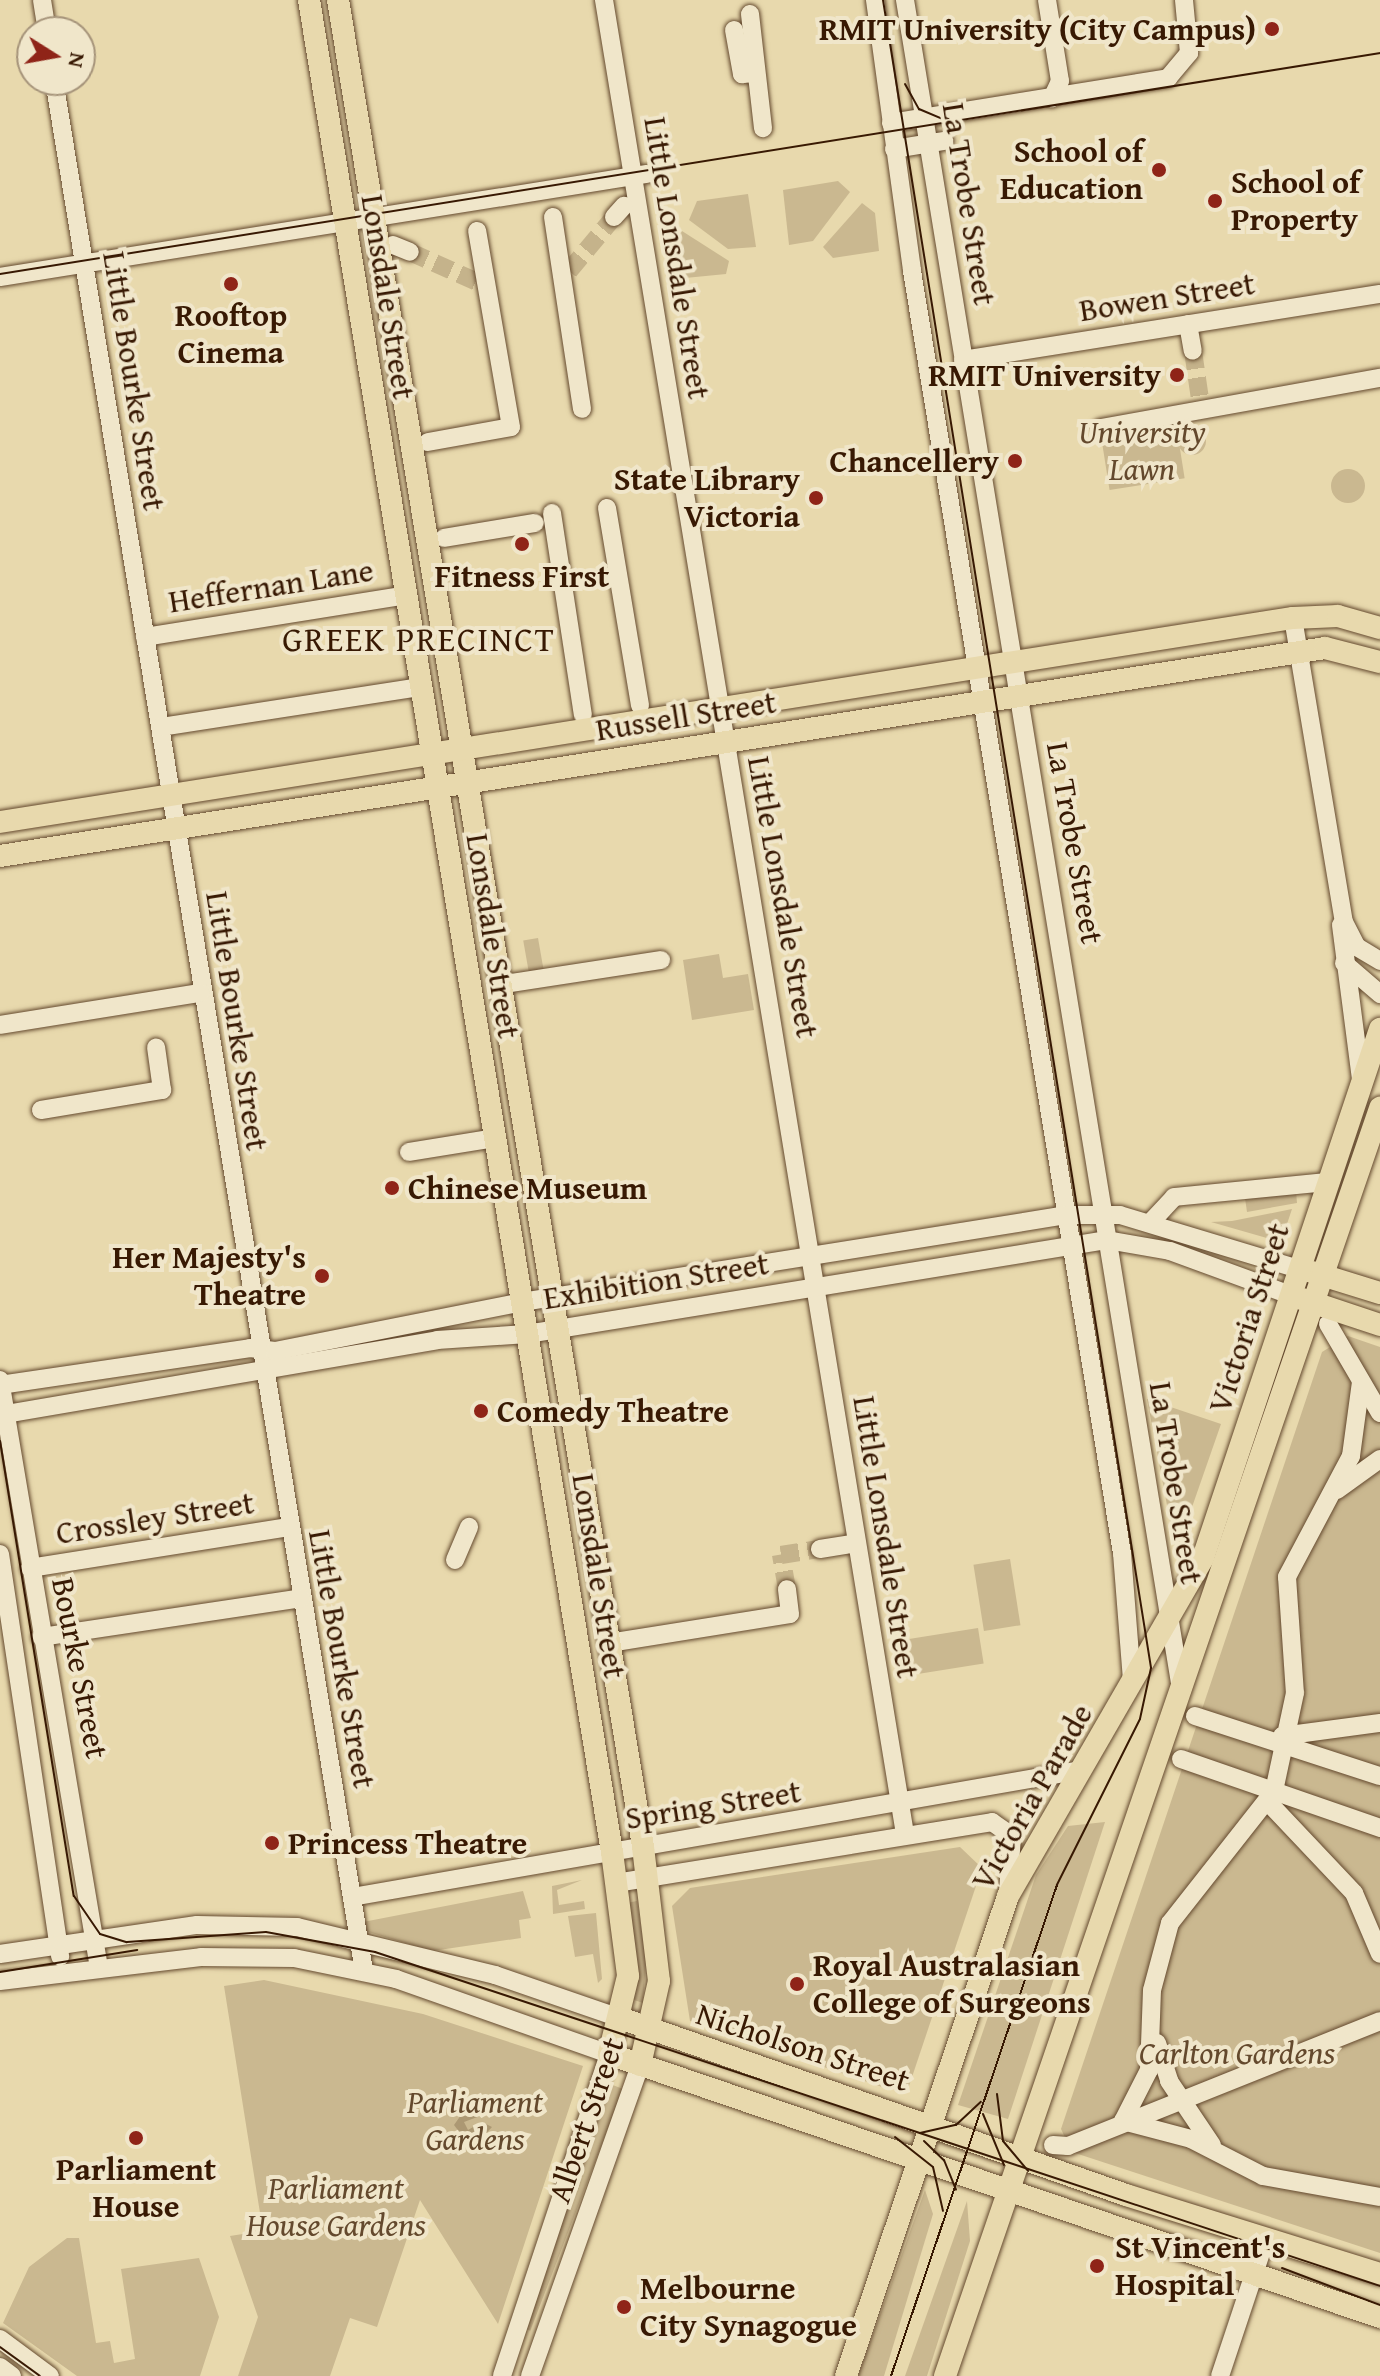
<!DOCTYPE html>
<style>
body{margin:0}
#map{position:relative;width:1380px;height:2376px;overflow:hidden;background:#e8d9ad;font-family:"Gentium Book Plus",serif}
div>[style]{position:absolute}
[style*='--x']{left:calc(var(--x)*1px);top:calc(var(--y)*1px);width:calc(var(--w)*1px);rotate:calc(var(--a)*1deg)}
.green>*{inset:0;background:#cab890;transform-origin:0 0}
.round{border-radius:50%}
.water>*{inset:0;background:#ac9873}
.minor-tunnel>*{height:18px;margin-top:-9px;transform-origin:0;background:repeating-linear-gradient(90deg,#c5b38b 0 18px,transparent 0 27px)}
.roads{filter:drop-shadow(0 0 2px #64492e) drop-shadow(0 0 2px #64492e)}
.minor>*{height:18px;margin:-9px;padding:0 9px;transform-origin:9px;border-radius:9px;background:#f0e6ca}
.major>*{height:22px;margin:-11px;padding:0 11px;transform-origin:11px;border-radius:11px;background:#e8d9ad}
.tram>*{height:2px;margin:-1px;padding:0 1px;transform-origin:1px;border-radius:1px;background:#381903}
.dots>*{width:22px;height:22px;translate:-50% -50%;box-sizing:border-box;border:4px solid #f0e6ca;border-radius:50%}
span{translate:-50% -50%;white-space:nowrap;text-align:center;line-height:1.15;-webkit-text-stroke:8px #f0e6ca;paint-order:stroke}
.poi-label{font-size:32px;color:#381903;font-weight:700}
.right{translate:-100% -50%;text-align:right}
.left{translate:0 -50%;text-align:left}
.street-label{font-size:32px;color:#381903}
.park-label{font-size:32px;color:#64492d;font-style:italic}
.neighbourhood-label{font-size:34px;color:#381903;letter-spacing:2px}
.north{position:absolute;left:16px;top:16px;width:80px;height:80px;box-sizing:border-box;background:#f0e6ca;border:2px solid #a6947a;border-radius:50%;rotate:101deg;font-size:22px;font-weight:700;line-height:32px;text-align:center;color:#381903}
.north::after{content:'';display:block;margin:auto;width:28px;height:36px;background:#8f2418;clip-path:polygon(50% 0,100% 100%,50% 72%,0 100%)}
</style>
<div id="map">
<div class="green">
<i style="clip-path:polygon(838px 181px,850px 192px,813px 241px,789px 245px,783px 190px)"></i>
<i style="clip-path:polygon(748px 194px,756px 247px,728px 249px,689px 220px,697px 201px)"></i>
<i style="clip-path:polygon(862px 203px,875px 213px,879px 251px,833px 258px,823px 247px)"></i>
<i style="clip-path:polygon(682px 231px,729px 261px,726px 274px,675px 279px,670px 248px)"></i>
<i style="left:1174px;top:411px;width:68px;height:76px;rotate:81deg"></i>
<i class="round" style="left:1178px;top:427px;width:28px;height:28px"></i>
<i class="round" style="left:1331px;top:469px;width:34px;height:34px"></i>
<i style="left:538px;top:938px;width:35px;height:15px;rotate:80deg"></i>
<i style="clip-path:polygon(719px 954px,723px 978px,748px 974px,754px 1010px,692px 1020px,683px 960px)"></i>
<i style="clip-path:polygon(1296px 1191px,1297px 1203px,1247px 1212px,1245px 1198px)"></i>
<i style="clip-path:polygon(1292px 1209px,1281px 1242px,1211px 1222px,1232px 1221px)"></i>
<i style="clip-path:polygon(1348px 1336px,1380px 1347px,1380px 2253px,1072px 2152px,1061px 2129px,1322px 1352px)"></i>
<i style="clip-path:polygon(1147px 1399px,1221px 1424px,1176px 1553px)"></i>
<i style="left:1010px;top:1559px;width:67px;height:37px;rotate:81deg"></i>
<i style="left:978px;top:1628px;width:36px;height:73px;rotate:81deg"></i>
<i style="clip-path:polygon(1105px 1822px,1008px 2119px,958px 2105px,1036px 1875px,1068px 1826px)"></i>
<i style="clip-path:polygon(960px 1847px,982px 1868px,909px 2086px,885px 2088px,690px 2021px,672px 1906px,690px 1888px)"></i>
<i style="clip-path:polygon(582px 1880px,557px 1890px,559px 1905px,584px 1901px,585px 1909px,553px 1914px,552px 1886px)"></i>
<i style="clip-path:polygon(523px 1891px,531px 1918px,519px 1920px,521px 1938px,432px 1951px,365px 1931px,363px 1922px)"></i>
<i style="clip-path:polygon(637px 1901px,646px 1961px,643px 2003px,628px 1998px,626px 1903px)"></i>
<i style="clip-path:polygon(596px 1913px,602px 1979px,598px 1983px,593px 1954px,575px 1957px,568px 1916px)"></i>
<i style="clip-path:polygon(264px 1980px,423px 2014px,583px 2066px,498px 2324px,420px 2200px,377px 2327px,350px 2318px,330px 2376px,238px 2376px,258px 2317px,230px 2236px,249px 2233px,247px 2215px,260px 2213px,224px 1986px)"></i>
<i style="left:610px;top:2084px;width:14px;height:259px;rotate:21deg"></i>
<i style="clip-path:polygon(925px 2190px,933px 2214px,884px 2376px,858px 2376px)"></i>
<i style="clip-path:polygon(967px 2201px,970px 2241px,927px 2376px,905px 2376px)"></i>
<i style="clip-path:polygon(67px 2238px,79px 2238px,96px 2343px,110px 2341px,114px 2363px,135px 2359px,121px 2269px,199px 2258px,219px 2317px,200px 2376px,77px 2376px,3px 2323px,29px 2267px)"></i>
</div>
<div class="water">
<i style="clip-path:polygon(481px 2104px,480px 2116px,464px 2122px,468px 2130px,482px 2122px,492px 2127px,479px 2141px,466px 2141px,454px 2125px,468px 2105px)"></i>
</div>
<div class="minor-tunnel">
<i style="--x:410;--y:252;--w:73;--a:24.1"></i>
<i style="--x:569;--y:271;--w:70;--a:-50.2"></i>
<i style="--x:1193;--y:351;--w:49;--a:81.7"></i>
<i style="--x:787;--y:1589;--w:35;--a:-100"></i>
<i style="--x:781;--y:1555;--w:39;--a:-9"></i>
</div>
<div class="roads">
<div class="minor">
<i style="--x:42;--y:0;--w:32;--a:81"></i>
<i style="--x:604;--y:0;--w:1859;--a:80.68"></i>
<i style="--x:875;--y:0;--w:274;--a:82.2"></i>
<i style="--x:912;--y:271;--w:1299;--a:80.7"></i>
<i style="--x:1122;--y:1553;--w:128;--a:85.5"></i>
<i style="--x:905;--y:0;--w:1711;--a:80.72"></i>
<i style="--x:1047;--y:0;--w:82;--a:80.9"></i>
<i style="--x:1060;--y:81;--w:19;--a:115"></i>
<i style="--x:750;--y:14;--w:115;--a:83.5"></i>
<i style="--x:734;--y:30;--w:45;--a:79.7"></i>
<i style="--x:742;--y:74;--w:14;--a:-4"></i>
<i style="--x:54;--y:80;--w:1915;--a:80.69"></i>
<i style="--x:891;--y:123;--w:281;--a:-9.2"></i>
<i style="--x:1168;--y:78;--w:33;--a:-50"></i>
<i style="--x:1189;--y:53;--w:53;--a:-95.4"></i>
<i style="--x:894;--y:149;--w:51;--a:-9.1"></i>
<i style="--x:553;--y:217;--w:194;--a:81.4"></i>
<i style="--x:614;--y:217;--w:15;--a:-48"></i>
<i style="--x:393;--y:245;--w:18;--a:22"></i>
<i style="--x:0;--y:277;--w:655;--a:-9.05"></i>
<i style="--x:1188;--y:324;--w:27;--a:80"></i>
<i style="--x:963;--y:360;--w:422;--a:-9"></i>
<i style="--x:1101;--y:428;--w:283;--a:-10.2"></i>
<i style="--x:428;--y:442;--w:84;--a:-10.2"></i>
<i style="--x:511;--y:427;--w:199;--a:-99.8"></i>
<i style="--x:607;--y:508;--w:200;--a:80.5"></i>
<i style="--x:552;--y:513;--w:204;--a:81.3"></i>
<i style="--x:444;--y:538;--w:92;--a:-9.4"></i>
<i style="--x:1293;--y:618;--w:308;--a:80.5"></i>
<i style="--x:1344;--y:922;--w:28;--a:63"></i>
<i style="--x:1357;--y:947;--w:27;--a:31"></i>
<i style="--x:145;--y:637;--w:264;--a:-9.1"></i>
<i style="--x:161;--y:727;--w:262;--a:-8.8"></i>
<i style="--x:1341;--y:925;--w:154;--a:82.6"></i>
<i style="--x:1344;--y:963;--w:48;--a:40.7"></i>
<i style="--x:498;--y:985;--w:165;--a:-8.7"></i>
<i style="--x:0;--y:1025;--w:203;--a:-9.1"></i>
<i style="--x:41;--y:1110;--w:123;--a:-9.4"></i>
<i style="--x:162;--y:1090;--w:43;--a:-97.9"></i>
<i style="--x:409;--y:1152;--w:87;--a:-9.2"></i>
<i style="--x:1151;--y:1222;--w:34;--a:-47"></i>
<i style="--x:1174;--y:1197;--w:155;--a:-5.6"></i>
<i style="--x:1328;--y:1324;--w:103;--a:59.7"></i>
<i style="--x:0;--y:1380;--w:596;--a:80.44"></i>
<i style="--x:1361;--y:1382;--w:75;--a:97.7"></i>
<i style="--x:1351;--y:1456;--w:137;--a:117.9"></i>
<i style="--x:1287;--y:1577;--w:116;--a:86.1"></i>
<i style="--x:1295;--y:1693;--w:100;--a:102.1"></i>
<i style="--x:1274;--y:1791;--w:168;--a:128.2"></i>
<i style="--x:1170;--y:1923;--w:69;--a:105"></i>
<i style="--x:1152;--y:1990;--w:80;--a:92.1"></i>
<i style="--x:1149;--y:2070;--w:57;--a:117"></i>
<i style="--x:1123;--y:2121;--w:70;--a:14.8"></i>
<i style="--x:1191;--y:2139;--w:81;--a:27.2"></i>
<i style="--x:1263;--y:2176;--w:119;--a:10.2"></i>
<i style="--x:0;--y:1385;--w:253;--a:-8.4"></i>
<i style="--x:250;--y:1348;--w:25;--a:7"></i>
<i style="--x:275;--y:1351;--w:252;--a:-11.2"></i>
<i style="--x:522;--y:1302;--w:552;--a:-9.07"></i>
<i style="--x:1067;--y:1215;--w:53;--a:0"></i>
<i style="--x:1120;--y:1215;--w:187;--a:16.8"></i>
<i style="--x:0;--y:1415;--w:443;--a:-9.7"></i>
<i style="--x:437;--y:1340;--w:90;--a:-3.8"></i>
<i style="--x:527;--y:1334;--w:588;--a:-9.21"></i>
<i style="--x:1107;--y:1240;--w:64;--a:9.9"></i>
<i style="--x:1170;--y:1251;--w:128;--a:20.1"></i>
<i style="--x:1337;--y:1490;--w:53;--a:-35.8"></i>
<i style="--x:820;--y:1549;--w:36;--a:-9"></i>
<i style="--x:0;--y:1554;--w:407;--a:81.5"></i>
<i style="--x:455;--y:1560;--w:36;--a:-67"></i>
<i style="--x:30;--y:1568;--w:262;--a:-9"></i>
<i style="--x:41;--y:1637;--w:263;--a:-8.5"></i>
<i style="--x:609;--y:1643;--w:183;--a:-9.1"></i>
<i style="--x:790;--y:1614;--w:25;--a:-97"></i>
<i style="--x:1195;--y:1716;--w:194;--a:18"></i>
<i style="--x:1282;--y:1736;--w:99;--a:-7.6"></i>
<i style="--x:1181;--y:1759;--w:211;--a:19.1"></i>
<i style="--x:1268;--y:1802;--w:125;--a:46.6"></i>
<i style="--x:1354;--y:1893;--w:66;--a:66.9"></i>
<i style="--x:616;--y:1883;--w:381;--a:-9.2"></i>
<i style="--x:992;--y:1822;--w:24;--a:35"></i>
<i style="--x:1012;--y:1836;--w:57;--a:94"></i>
<i style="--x:352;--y:1897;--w:741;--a:-9.87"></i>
<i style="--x:0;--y:1954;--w:199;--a:-8.4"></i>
<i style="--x:197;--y:1925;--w:100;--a:1.1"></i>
<i style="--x:297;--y:1927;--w:204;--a:13.6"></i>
<i style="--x:495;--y:1975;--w:132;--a:19"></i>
<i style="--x:0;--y:1981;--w:202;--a:-6.8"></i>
<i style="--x:201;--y:1957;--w:93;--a:0.6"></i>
<i style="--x:294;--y:1958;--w:104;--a:11.6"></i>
<i style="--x:396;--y:1979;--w:226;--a:19.4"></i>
<i style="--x:609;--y:2054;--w:339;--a:108.4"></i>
<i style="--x:1157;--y:2043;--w:40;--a:72"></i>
<i style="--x:1169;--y:2081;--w:77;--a:56.1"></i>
<i style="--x:1053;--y:2145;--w:15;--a:4"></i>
<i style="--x:1068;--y:2146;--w:336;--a:-21.8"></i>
<i style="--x:0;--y:2339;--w:62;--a:36.5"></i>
<i style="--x:0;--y:2367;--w:15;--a:37"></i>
<i style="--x:530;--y:2376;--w:330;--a:-70.5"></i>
<i style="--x:1220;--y:2376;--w:142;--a:-71.6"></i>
</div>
<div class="major">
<i style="--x:309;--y:0;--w:1877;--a:80.71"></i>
<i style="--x:612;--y:1852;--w:125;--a:82.6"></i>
<i style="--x:628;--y:1976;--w:80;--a:103.7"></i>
<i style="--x:609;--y:2054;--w:815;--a:18.84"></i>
<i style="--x:338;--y:0;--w:1872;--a:80.62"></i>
<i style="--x:643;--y:1847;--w:135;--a:83.2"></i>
<i style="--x:659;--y:1981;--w:86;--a:102.7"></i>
<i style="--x:0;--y:822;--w:1309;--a:-8.97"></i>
<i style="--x:1293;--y:618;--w:45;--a:-2.5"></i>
<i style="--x:1338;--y:616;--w:44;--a:15.9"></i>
<i style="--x:0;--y:856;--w:1341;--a:-8.92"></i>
<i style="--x:1325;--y:648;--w:57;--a:14.3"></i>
<i style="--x:1312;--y:1272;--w:71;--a:17.2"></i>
<i style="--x:1302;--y:1299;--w:82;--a:18.4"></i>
<i style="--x:620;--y:2018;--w:536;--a:19.28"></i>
<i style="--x:1126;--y:2195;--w:266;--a:17.3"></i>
<i style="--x:846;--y:2376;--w:507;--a:-71.35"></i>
<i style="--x:1008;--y:1896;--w:390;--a:-60"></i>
<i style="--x:1203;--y:1558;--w:558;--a:-71.5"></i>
<i style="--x:945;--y:2376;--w:1341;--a:-71.06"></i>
</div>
</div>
<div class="tram">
<i style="--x:883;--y:0;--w:1689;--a:80.87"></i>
<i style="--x:1151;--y:1668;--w:52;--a:102.2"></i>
<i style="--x:1140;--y:1719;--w:186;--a:116.6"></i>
<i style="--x:1057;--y:1885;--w:518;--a:108.68"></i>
<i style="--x:905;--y:84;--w:29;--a:61"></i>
<i style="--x:919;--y:109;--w:28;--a:23"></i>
<i style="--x:0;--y:274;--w:1398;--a:-9.1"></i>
<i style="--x:0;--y:1441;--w:461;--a:80.8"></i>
<i style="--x:74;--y:1896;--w:46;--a:55.6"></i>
<i style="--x:100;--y:1934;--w:28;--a:17"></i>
<i style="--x:127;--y:1942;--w:139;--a:-4.1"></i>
<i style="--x:266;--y:1932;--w:111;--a:10.4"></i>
<i style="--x:375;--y:1952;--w:1059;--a:18.38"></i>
<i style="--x:0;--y:1972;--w:139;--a:-9.1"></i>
<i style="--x:997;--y:2094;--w:47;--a:82.7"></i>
<i style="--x:1003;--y:2141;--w:39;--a:50"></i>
<i style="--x:983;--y:2114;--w:55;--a:67.6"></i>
<i style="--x:920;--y:2133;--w:37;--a:-13"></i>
<i style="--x:956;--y:2125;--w:34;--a:-43"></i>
<i style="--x:895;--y:2137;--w:48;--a:38.3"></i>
<i style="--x:933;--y:2167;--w:45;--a:77.2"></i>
<i style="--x:924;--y:2141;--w:28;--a:44"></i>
<i style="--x:944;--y:2160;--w:32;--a:68"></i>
<i style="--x:1282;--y:2268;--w:105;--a:20.7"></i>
<i style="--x:0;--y:2347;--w:49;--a:35.9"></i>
</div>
<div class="dots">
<i style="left:1272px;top:29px;background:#8f2418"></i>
<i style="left:1159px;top:170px;background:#8f2418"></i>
<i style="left:1215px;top:201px;background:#8f2418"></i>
<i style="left:231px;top:284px;background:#8f2418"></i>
<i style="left:1177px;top:375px;background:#8f2418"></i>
<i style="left:1015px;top:461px;background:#8f2418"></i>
<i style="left:816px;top:498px;background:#8f2418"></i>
<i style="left:522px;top:544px;background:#8f2418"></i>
<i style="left:392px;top:1188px;background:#8f2418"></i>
<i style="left:322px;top:1276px;background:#8f2418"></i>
<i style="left:481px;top:1411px;background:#8f2418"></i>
<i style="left:272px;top:1843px;background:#8f2418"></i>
<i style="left:797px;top:1984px;background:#8f2418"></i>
<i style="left:136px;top:2138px;background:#8f2418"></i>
<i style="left:1097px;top:2266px;background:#8f2418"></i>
<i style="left:624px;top:2307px;background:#8f2418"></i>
</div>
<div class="poi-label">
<span class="right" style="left:1256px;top:29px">RMIT University (City Campus)</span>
<span class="right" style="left:1143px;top:170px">School of<br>Education</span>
<span class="left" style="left:1231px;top:201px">School of<br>Property</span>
<span style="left:231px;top:334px">Rooftop<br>Cinema</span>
<span class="right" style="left:1161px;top:375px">RMIT University</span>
<span class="right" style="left:999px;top:461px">Chancellery</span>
<span class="right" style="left:800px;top:498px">State Library<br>Victoria</span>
<span style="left:522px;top:576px">Fitness First</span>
<span class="left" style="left:408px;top:1188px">Chinese Museum</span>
<span class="right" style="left:306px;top:1276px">Her Majesty's<br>Theatre</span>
<span class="left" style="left:497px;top:1411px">Comedy Theatre</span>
<span class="left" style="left:288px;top:1843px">Princess Theatre</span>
<span class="left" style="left:813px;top:1984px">Royal Australasian<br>College of Surgeons</span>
<span style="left:136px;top:2188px">Parliament<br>House</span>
<span class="left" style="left:1115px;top:2266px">St Vincent's<br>Hospital</span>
<span class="left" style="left:640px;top:2307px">Melbourne<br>City Synagogue</span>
</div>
<div class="street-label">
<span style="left:969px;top:204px;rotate:81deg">La Trobe Street</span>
<span style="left:677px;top:258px;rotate:81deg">Little Lonsdale Street</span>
<span style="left:388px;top:297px;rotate:81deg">Lonsdale Street</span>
<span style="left:1167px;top:297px;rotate:-9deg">Bowen Street</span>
<span style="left:134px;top:381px;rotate:81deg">Little Bourke Street</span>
<span style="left:271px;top:586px;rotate:-9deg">Heffernan Lane</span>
<span style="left:686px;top:716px;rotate:-9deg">Russell Street</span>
<span style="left:1075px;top:843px;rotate:80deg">La Trobe Street</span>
<span style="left:783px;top:897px;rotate:80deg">Little Lonsdale Street</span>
<span style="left:493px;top:936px;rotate:81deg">Lonsdale Street</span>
<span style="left:237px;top:1021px;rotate:81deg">Little Bourke Street</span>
<span style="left:656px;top:1281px;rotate:-9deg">Exhibition Street</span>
<span style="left:1249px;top:1318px;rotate:-72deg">Victoria Street</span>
<span style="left:1176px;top:1483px;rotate:81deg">La Trobe Street</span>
<span style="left:155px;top:1518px;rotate:-9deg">Crossley Street</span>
<span style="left:886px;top:1537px;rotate:81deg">Little Lonsdale Street</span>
<span style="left:599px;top:1576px;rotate:81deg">Lonsdale Street</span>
<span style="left:342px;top:1659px;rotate:80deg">Little Bourke Street</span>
<span style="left:80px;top:1668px;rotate:79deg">Bourke Street</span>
<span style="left:1032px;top:1797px;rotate:-60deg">Victoria Parade</span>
<span style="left:713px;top:1805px;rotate:-9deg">Spring Street</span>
<span style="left:803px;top:2047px;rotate:18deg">Nicholson Street</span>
<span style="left:586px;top:2120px;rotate:-71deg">Albert Street</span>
</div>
<div class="park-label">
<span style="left:1142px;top:451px">University<br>Lawn</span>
<span style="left:1237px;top:2053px">Carlton Gardens</span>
<span style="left:475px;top:2121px">Parliament<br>Gardens</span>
<span style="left:336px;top:2207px">Parliament<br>House Gardens</span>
</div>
<div class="neighbourhood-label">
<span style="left:419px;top:639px">GREEK PRECINCT</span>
</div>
<div class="north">N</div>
</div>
